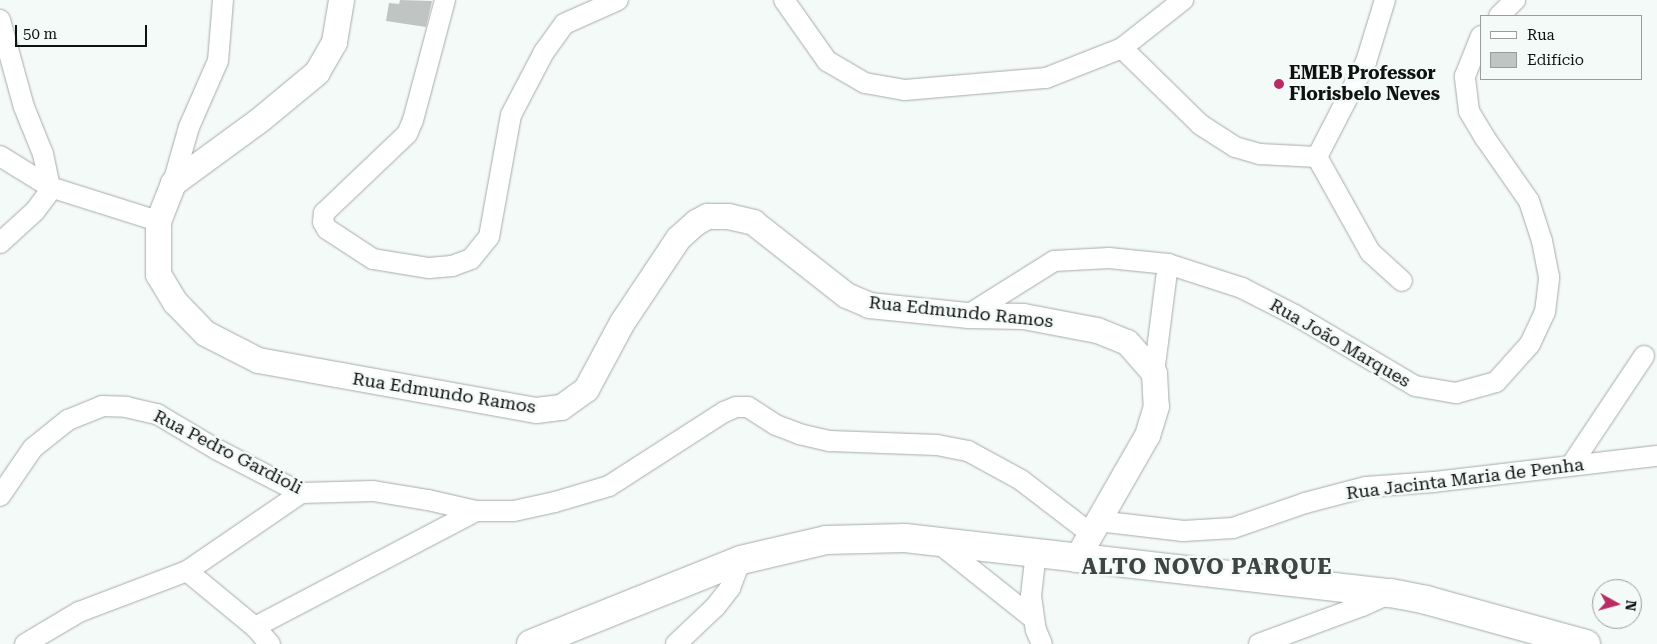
<!DOCTYPE html>
<meta charset="utf-8">
<style>
body{margin:0}
#map{position:relative;width:1657px;height:644px;overflow:hidden;background:#f4faf8;font-family:"Roboto Serif",serif}
div>[style]{position:absolute}
[style*='--x']{left:calc(var(--x)*1px);top:calc(var(--y)*1px);width:calc(var(--w)*1px);rotate:calc(var(--a)*1deg)}
.building>*{inset:0;background:#c0c5c3}
.roads{filter:drop-shadow(0 0 1px #a5aba9) drop-shadow(0 0 1px #a5aba9)}
.minor>*{height:20px;margin:-10px;padding:0 10px;transform-origin:10px;border-radius:10px;background:#fff}
.tertiary>*{height:25px;margin:-12.5px;padding:0 12.5px;transform-origin:12.5px;border-radius:12.5px;background:#fff}
.secondary>*{height:28px;margin:-14px;padding:0 14px;transform-origin:14px;border-radius:14px;background:#fff}
.dots>*{width:14px;height:14px;translate:-50% -50%;box-sizing:border-box;border:2px solid #f4faf8;border-radius:50%}
span{translate:-50% -50%;white-space:nowrap;text-align:center;line-height:1.15;-webkit-text-stroke:5px #f4faf8;paint-order:stroke}
.poi-label{font-size:18px;color:#101212;font-weight:700}
.left{translate:0 -50%;text-align:left}
.street-label{font-size:18px;color:#101212}
.district-label{font-size:22px;color:#404543;font-weight:700;letter-spacing:1px}
.legend{position:absolute;left:1480px;top:15px;width:162px;height:65px;box-sizing:border-box;background:#f4faf8;border:1px solid #999d9c;margin:0;padding:6px 9px;list-style:none;font-size:15px;color:#101212}
.legend li{display:flex;align-items:center;gap:10px;height:25px}
.legend b{width:25px;border:1px solid #999d9c}
.north{position:absolute;left:1592px;top:579px;width:50px;height:50px;box-sizing:border-box;background:#f4faf8;border:1px solid #999d9c;border-radius:50%;rotate:97deg;font-size:14px;font-weight:700;line-height:20px;text-align:center;color:#101212}
.north::after{content:'';display:block;margin:auto;width:18px;height:22px;background:#b92c63;clip-path:polygon(50% 0,100% 100%,50% 72%,0 100%)}
.scale{position:absolute;left:15px;top:25px;width:132px;height:22px;box-sizing:border-box;border:2px solid #101212;border-top:0;padding-left:6px;font-size:15px;line-height:18px;white-space:nowrap;color:#101212;-webkit-text-stroke:4px #f4faf8;paint-order:stroke}
</style>
<div id="map">
<div class="building">
<i style="clip-path:polygon(400px 0,432px 1px,426px 27px,386px 21px,389px 3px,399px 4px)"></i>
</div>
<div class="roads">
<div class="minor">
<i style="--x:445;--y:0;--w:124;--a:104.9"></i>
<i style="--x:413;--y:120;--w:15;--a:113"></i>
<i style="--x:407;--y:134;--w:115;--a:136.4"></i>
<i style="--x:324;--y:213;--w:9;--a:96"></i>
<i style="--x:323;--y:222;--w:8;--a:60"></i>
<i style="--x:327;--y:229;--w:55;--a:33.1"></i>
<i style="--x:373;--y:259;--w:57;--a:9.1"></i>
<i style="--x:429;--y:268;--w:23;--a:-5"></i>
<i style="--x:452;--y:266;--w:20;--a:-20"></i>
<i style="--x:471;--y:259;--w:28;--a:-51"></i>
<i style="--x:489;--y:237;--w:124;--a:-79.8"></i>
<i style="--x:511;--y:115;--w:71;--a:-62.4"></i>
<i style="--x:544;--y:52;--w:34;--a:-54"></i>
<i style="--x:564;--y:24;--w:59;--a:-24"></i>
<i style="--x:784;--y:0;--w:75;--a:54.8"></i>
<i style="--x:827;--y:61;--w:44;--a:30.1"></i>
<i style="--x:865;--y:83;--w:41;--a:9.9"></i>
<i style="--x:905;--y:90;--w:142;--a:-4.9"></i>
<i style="--x:1046;--y:78;--w:82;--a:-21.5"></i>
<i style="--x:1122;--y:48;--w:78;--a:-38.2"></i>
<i style="--x:1499;--y:16;--w:23;--a:-45"></i>
<i style="--x:0;--y:20;--w:90;--a:74.6"></i>
<i style="--x:24;--y:107;--w:51;--a:68"></i>
<i style="--x:43;--y:154;--w:34;--a:78"></i>
<i style="--x:1122;--y:48;--w:110;--a:44.3"></i>
<i style="--x:1201;--y:125;--w:40;--a:32.9"></i>
<i style="--x:1235;--y:147;--w:26;--a:16"></i>
<i style="--x:1260;--y:154;--w:57;--a:3"></i>
<i style="--x:0;--y:156;--w:59;--a:31.8"></i>
<i style="--x:50;--y:187;--w:113;--a:17.5"></i>
<i style="--x:1317;--y:157;--w:107;--a:-62.7"></i>
<i style="--x:1366;--y:62;--w:65;--a:-73"></i>
<i style="--x:1317;--y:157;--w:109;--a:60.8"></i>
<i style="--x:1370;--y:252;--w:43;--a:42.2"></i>
<i style="--x:173;--y:183;--w:58;--a:-74.1"></i>
<i style="--x:189;--y:127;--w:72;--a:-66.3"></i>
<i style="--x:218;--y:61;--w:61;--a:-85.3"></i>
<i style="--x:0;--y:243;--w:47;--a:-42.4"></i>
<i style="--x:35;--y:211;--w:20;--a:-53"></i>
<i style="--x:47;--y:195;--w:9;--a:-69"></i>
<i style="--x:968;--y:315;--w:102;--a:-32.1"></i>
<i style="--x:1054;--y:261;--w:55;--a:-3.1"></i>
<i style="--x:1109;--y:258;--w:59;--a:5.8"></i>
<i style="--x:1168;--y:264;--w:78;--a:18"></i>
<i style="--x:1242;--y:288;--w:59;--a:27"></i>
<i style="--x:1295;--y:315;--w:139;--a:30.6"></i>
<i style="--x:1415;--y:386;--w:42;--a:9.7"></i>
<i style="--x:1456;--y:393;--w:41;--a:-15.4"></i>
<i style="--x:1496;--y:382;--w:51;--a:-48.2"></i>
<i style="--x:1530;--y:344;--w:35;--a:-65"></i>
<i style="--x:1545;--y:312;--w:35;--a:-83"></i>
<i style="--x:1549;--y:277;--w:37;--a:-101"></i>
<i style="--x:1542;--y:241;--w:42;--a:-108"></i>
<i style="--x:1529;--y:201;--w:77;--a:-124.9"></i>
<i style="--x:1485;--y:138;--w:31;--a:-121"></i>
<i style="--x:1469;--y:111;--w:35;--a:-97"></i>
<i style="--x:1465;--y:76;--w:43;--a:-68.2"></i>
<i style="--x:1154;--y:373;--w:110;--a:-82.7"></i>
<i style="--x:1572;--y:464;--w:130;--a:-56.3"></i>
<i style="--x:0;--y:496;--w:58;--a:-55.5"></i>
<i style="--x:33;--y:448;--w:45;--a:-38.7"></i>
<i style="--x:68;--y:420;--w:37;--a:-22"></i>
<i style="--x:102;--y:406;--w:24;--a:2"></i>
<i style="--x:126;--y:407;--w:32;--a:13"></i>
<i style="--x:157;--y:414;--w:69;--a:30.7"></i>
<i style="--x:216;--y:449;--w:96;--a:27.4"></i>
<i style="--x:301;--y:493;--w:72;--a:-1.6"></i>
<i style="--x:373;--y:491;--w:56;--a:9.3"></i>
<i style="--x:428;--y:500;--w:49;--a:12.9"></i>
<i style="--x:476;--y:511;--w:38;--a:0"></i>
<i style="--x:514;--y:511;--w:42;--a:-12.4"></i>
<i style="--x:555;--y:502;--w:56;--a:-16.5"></i>
<i style="--x:609;--y:486;--w:137;--a:-32.8"></i>
<i style="--x:724;--y:412;--w:13;--a:-23"></i>
<i style="--x:736;--y:407;--w:12;--a:0"></i>
<i style="--x:748;--y:407;--w:33;--a:33"></i>
<i style="--x:776;--y:425;--w:25;--a:21"></i>
<i style="--x:799;--y:434;--w:32;--a:13"></i>
<i style="--x:830;--y:441;--w:107;--a:2.1"></i>
<i style="--x:937;--y:445;--w:32;--a:11"></i>
<i style="--x:968;--y:451;--w:60;--a:28.7"></i>
<i style="--x:1021;--y:480;--w:88;--a:37.6"></i>
<i style="--x:1098;--y:521;--w:86;--a:6.7"></i>
<i style="--x:1183;--y:531;--w:50;--a:-3.4"></i>
<i style="--x:1233;--y:528;--w:76;--a:-19.1"></i>
<i style="--x:1305;--y:503;--w:63;--a:-14.7"></i>
<i style="--x:1366;--y:487;--w:68;--a:-4.2"></i>
<i style="--x:1434;--y:482;--w:225;--a:-6.7"></i>
<i style="--x:936;--y:541;--w:125;--a:38.5"></i>
<i style="--x:1036;--y:552;--w:44;--a:96.5"></i>
<i style="--x:1031;--y:596;--w:34;--a:82"></i>
<i style="--x:1036;--y:630;--w:15;--a:67"></i>
<i style="--x:187;--y:571;--w:88;--a:39.5"></i>
<i style="--x:255;--y:627;--w:23;--a:49"></i>
<i style="--x:255;--y:627;--w:250;--a:-27.7"></i>
<i style="--x:25;--y:644;--w:63;--a:-30.7"></i>
<i style="--x:79;--y:612;--w:116;--a:-20.8"></i>
<i style="--x:187;--y:571;--w:138;--a:-34.4"></i>
<i style="--x:676;--y:644;--w:55;--a:-43.5"></i>
<i style="--x:716;--y:606;--w:23;--a:-52"></i>
<i style="--x:730;--y:588;--w:30;--a:-69"></i>
<i style="--x:1259;--y:644;--w:110;--a:-20.3"></i>
<i style="--x:1362;--y:606;--w:32;--a:-24"></i>
</div>
<div class="tertiary">
<i style="--x:341;--y:0;--w:43;--a:99.5"></i>
<i style="--x:334;--y:42;--w:34;--a:120"></i>
<i style="--x:317;--y:72;--w:75;--a:140.4"></i>
<i style="--x:259;--y:120;--w:107;--a:143.8"></i>
<i style="--x:173;--y:183;--w:41;--a:111.5"></i>
<i style="--x:158;--y:221;--w:53;--a:90"></i>
<i style="--x:158;--y:274;--w:33;--a:59"></i>
<i style="--x:175;--y:302;--w:43;--a:45.9"></i>
<i style="--x:205;--y:333;--w:59;--a:27"></i>
<i style="--x:258;--y:360;--w:282;--a:10.2"></i>
<i style="--x:536;--y:410;--w:25;--a:-7"></i>
<i style="--x:561;--y:407;--w:31;--a:-36"></i>
<i style="--x:586;--y:389;--w:76;--a:-61.8"></i>
<i style="--x:622;--y:322;--w:101;--a:-56.3"></i>
<i style="--x:678;--y:238;--w:24;--a:-42"></i>
<i style="--x:696;--y:222;--w:13;--a:-29"></i>
<i style="--x:707;--y:216;--w:21;--a:0"></i>
<i style="--x:728;--y:216;--w:26;--a:13"></i>
<i style="--x:753;--y:222;--w:118;--a:38.1"></i>
<i style="--x:846;--y:295;--w:25;--a:23"></i>
<i style="--x:869;--y:305;--w:100;--a:5.8"></i>
<i style="--x:968;--y:315;--w:55;--a:1"></i>
<i style="--x:1023;--y:316;--w:75;--a:10.7"></i>
<i style="--x:1097;--y:330;--w:32;--a:22"></i>
<i style="--x:1127;--y:342;--w:41;--a:48.9"></i>
<i style="--x:1154;--y:373;--w:33;--a:87"></i>
<i style="--x:1156;--y:406;--w:30;--a:107"></i>
<i style="--x:1147;--y:435;--w:143;--a:119.8"></i>
</div>
<div class="secondary">
<i style="--x:531;--y:644;--w:226;--a:-21.8"></i>
<i style="--x:741;--y:560;--w:87;--a:-13.2"></i>
<i style="--x:826;--y:540;--w:79;--a:-1.5"></i>
<i style="--x:905;--y:538;--w:489;--a:6.5"></i>
<i style="--x:1391;--y:593;--w:36;--a:11"></i>
<i style="--x:1426;--y:600;--w:166;--a:15.4"></i>
</div>
</div>
<div class="dots">
<i style="left:1279px;top:84px;background:#b92c63"></i>
</div>
<div class="poi-label">
<span class="left" style="left:1289px;top:84px">EMEB Professor<br>Florisbelo Neves</span>
</div>
<div class="street-label">
<span style="left:961px;top:312px;rotate:6deg">Rua Edmundo Ramos</span>
<span style="left:1340px;top:343px;rotate:30deg">Rua João Marques</span>
<span style="left:444px;top:393px;rotate:9deg">Rua Edmundo Ramos</span>
<span style="left:228px;top:452px;rotate:27deg">Rua Pedro Gardioli</span>
<span style="left:1465px;top:479px;rotate:-7deg">Rua Jacinta Maria de Penha</span>
</div>
<div class="district-label">
<span style="left:1207px;top:567px">ALTO NOVO PARQUE</span>
</div>
<ul class="legend">
<li><b style="height:6px;background:#fff"></b>Rua</li>
<li><b style="height:14px;background:#c0c5c3"></b>Edifício</li>
</ul>
<div class="north">N</div>
<div class="scale">50 m</div>
</div>
